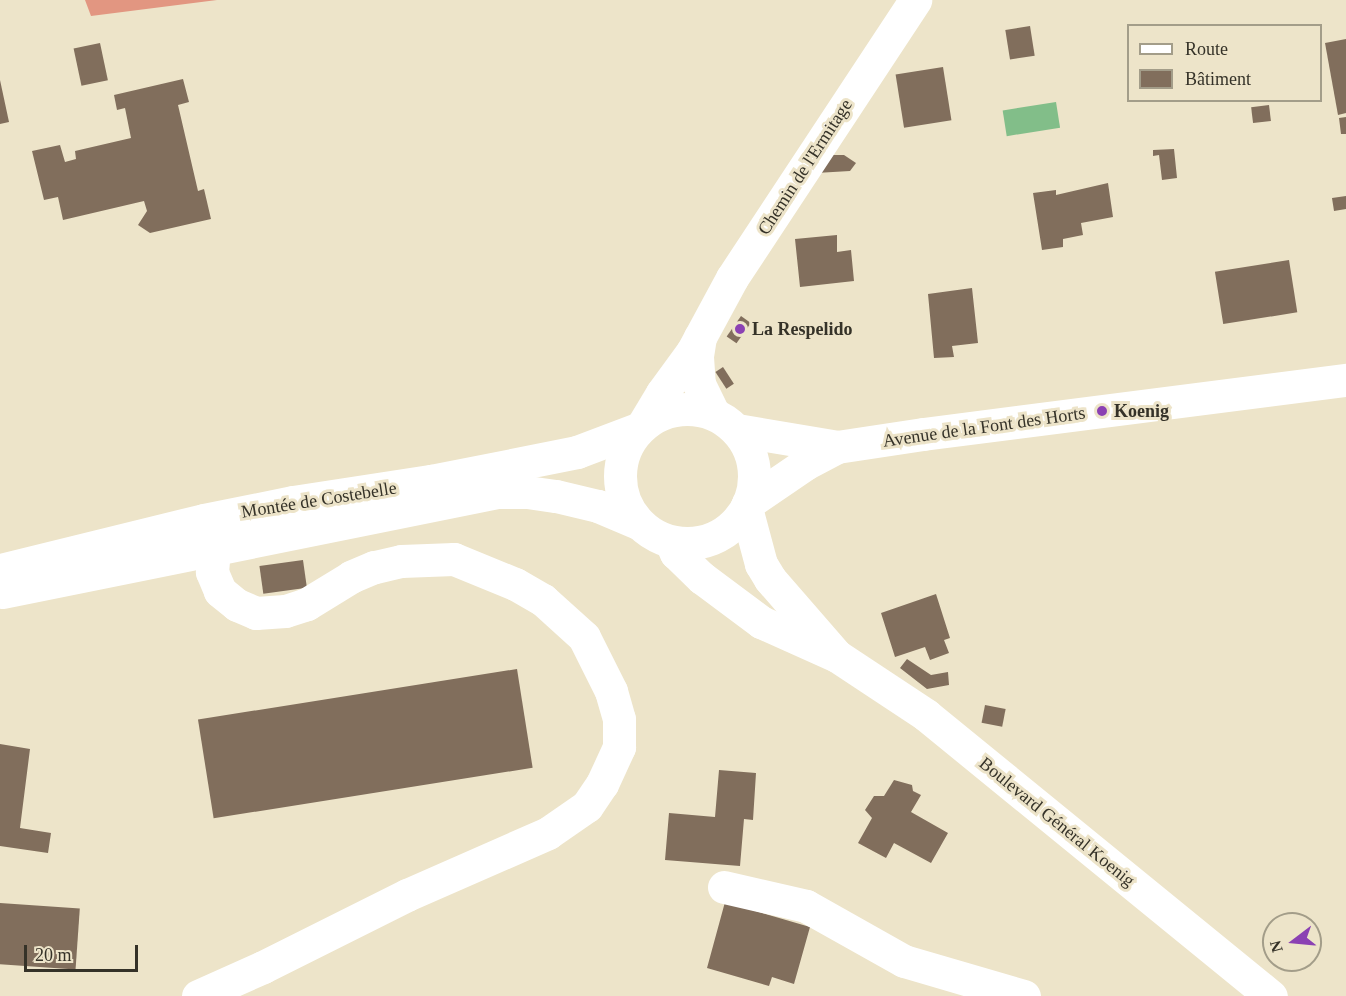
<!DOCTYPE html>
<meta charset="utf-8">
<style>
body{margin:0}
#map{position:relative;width:1346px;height:996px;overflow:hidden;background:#ede4c9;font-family:"Times New Roman",serif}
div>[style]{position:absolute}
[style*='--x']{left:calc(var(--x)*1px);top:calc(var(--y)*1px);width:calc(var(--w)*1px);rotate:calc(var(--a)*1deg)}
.forest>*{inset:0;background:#e29681}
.water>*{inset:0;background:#82be89;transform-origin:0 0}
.building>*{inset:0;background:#816e5c;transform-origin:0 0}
.minor>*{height:33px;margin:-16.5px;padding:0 16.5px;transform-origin:16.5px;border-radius:16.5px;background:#fff}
.major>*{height:33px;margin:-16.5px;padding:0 16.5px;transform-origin:16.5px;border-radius:16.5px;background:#fff}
.major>.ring{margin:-16.5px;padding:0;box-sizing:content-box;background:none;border:33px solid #fff;border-radius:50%}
.dots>*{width:16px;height:16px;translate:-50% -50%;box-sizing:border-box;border:3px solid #ede4c9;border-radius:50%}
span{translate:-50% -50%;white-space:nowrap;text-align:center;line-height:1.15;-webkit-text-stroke:6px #ede4c9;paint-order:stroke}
.street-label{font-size:18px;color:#353228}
.poi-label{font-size:18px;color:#353228;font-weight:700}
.left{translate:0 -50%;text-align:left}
.legend{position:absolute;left:1127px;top:24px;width:195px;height:78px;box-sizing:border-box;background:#ede4c9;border:2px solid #a39d89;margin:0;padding:8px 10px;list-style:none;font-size:18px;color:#353228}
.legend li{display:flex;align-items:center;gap:12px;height:30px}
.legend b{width:30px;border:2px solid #a39d89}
.north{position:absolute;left:1262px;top:912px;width:60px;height:60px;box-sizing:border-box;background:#ede4c9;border:2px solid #a39d89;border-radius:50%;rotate:254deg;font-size:16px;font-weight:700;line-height:24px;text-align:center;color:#353228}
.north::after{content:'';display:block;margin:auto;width:21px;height:27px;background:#8b41b3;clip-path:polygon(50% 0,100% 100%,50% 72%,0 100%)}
.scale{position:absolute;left:24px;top:945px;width:114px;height:27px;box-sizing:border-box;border:3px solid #353228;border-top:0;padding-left:8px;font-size:18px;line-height:21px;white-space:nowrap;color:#353228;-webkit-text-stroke:4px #ede4c9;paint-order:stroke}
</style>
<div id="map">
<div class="forest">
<i style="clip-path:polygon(85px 0,217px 0,91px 16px)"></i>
</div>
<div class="water">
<i style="left:1056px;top:102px;width:26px;height:54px;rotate:81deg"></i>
</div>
<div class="building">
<i style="left:1030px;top:26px;width:30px;height:25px;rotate:81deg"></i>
<i style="clip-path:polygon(1346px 39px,1346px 113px,1338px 115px,1325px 43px)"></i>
<i style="left:100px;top:43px;width:38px;height:27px;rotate:78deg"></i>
<i style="left:943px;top:67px;width:54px;height:48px;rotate:81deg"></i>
<i style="clip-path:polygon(183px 79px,189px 102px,178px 105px,198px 191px,204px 189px,211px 219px,150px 233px,138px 225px,147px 211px,144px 201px,63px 220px,58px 197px,44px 200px,32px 151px,60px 145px,65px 162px,76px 159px,75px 151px,131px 138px,125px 108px,117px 110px,114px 95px)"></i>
<i style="clip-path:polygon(0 80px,9px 122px,0 124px)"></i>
<i style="left:1269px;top:105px;width:16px;height:18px;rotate:83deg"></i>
<i style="clip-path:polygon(1346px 117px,1346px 134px,1341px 134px,1339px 118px)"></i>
<i style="clip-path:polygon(1174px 149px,1177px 178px,1162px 180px,1159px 155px,1153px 156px,1153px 150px)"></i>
<i style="clip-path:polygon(828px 155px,844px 155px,856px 163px,850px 171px,816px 173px)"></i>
<i style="clip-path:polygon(1108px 183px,1113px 217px,1081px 223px,1083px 235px,1063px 239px,1063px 247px,1042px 250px,1033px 193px,1056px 190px,1056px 195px)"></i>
<i style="clip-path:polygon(1346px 196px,1346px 209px,1334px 211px,1332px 198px)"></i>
<i style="clip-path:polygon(837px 235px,837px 252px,851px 250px,854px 281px,800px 287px,795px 239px)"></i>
<i style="left:1289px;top:260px;width:53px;height:75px;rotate:81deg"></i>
<i style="clip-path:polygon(972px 288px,978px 343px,952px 346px,954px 357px,934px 358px,928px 294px)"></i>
<i style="left:741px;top:316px;width:12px;height:25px;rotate:35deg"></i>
<i style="left:723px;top:367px;width:20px;height:9px;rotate:57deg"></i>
<i style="left:303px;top:560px;width:28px;height:44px;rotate:82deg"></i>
<i style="clip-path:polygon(936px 594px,950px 638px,944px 640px,949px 653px,930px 660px,925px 647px,895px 657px,881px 613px)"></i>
<i style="clip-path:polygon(907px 659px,931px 675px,948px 672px,949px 685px,927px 689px,900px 668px)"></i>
<i style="left:517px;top:669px;width:100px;height:323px;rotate:81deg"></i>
<i style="left:985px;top:705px;width:21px;height:18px;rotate:11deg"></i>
<i style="clip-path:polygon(0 744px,30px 749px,20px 828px,51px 833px,48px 853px,0 846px)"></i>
<i style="clip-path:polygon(719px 770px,756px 773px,753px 820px,744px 819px,740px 866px,665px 860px,669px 813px,715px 817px)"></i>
<i style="clip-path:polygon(894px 780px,912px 785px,913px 791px,921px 795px,911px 812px,948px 833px,931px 863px,894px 843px,886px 858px,858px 843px,872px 818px,865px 810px,874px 796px,884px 796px)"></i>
<i style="clip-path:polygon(725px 902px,810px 927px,794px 984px,772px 977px,769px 986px,707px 968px)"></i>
<i style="left:0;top:903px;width:80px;height:61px;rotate:4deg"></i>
</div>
<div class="minor">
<i style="--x:700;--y:337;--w:20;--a:99"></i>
<i style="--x:697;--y:357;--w:27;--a:86"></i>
<i style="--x:699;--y:384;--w:32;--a:64"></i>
<i style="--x:644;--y:423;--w:35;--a:-59"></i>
<i style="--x:662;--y:393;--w:51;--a:-53.8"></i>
<i style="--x:692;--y:352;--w:84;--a:-61.6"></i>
<i style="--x:732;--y:278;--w:333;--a:-56.6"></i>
<i style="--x:746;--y:508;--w:58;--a:75"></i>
<i style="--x:761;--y:564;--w:17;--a:59"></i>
<i style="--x:770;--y:579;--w:101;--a:49"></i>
<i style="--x:671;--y:542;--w:12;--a:66"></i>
<i style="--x:676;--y:553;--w:36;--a:44"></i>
<i style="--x:702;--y:578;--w:74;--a:36.7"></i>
<i style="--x:761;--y:622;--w:83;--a:24.1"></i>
<i style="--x:837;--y:656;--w:107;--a:33.5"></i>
<i style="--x:926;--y:715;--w:445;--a:39.2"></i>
<i style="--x:724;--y:887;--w:84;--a:13"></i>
<i style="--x:806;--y:906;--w:112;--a:29.3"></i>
<i style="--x:904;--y:961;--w:125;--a:16.3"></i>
<i style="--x:198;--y:996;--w:71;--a:-24"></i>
<i style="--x:263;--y:967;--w:161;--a:-26.6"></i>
<i style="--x:407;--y:895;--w:154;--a:-23.7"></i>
<i style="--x:548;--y:833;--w:47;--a:-34.7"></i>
<i style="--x:587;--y:806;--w:27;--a:-56"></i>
<i style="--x:602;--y:784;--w:41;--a:-65.3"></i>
<i style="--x:619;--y:747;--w:28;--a:-90"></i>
<i style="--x:619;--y:719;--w:29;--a:-106"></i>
<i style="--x:611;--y:691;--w:60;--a:-116.6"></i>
<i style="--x:584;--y:637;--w:55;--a:-137.9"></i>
<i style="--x:543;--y:600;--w:32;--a:-150"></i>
<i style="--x:515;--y:584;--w:66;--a:-157.7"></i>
<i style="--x:454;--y:559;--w:53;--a:177.8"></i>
<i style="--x:401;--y:561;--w:28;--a:167"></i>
<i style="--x:374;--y:567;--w:25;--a:157"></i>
<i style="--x:351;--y:577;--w:52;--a:148.5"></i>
<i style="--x:307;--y:604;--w:23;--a:162"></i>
<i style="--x:285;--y:611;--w:29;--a:176"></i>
<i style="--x:256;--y:613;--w:21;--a:-157"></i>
<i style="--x:237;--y:605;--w:22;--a:-141"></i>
<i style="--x:220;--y:591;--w:21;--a:-113"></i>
<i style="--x:212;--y:572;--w:22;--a:-85"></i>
<i style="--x:214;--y:550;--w:28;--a:-49"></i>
</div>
<div class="major">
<i class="ring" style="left:620px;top:409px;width:101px;height:101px"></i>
<i style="--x:737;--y:430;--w:101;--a:9.6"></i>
<i style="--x:837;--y:447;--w:87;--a:-8.6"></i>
<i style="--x:923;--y:434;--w:426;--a:-7.3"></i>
<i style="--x:748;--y:503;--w:69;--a:-34.4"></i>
<i style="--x:805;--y:464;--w:36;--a:-28"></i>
<i style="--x:0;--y:570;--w:210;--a:-13.8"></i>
<i style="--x:204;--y:520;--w:91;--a:-11.4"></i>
<i style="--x:293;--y:502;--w:140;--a:-8.7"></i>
<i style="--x:431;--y:481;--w:149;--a:-11.2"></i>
<i style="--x:577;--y:452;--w:65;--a:-20.7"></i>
<i style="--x:2;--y:592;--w:505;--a:-11.42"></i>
<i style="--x:497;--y:492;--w:30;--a:0"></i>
<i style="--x:527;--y:492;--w:29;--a:8"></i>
<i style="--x:556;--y:496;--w:43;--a:13.4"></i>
<i style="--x:598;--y:506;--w:43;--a:23"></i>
</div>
<div class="dots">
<i style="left:740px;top:329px;background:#8b41b3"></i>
<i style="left:1102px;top:411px;background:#8b41b3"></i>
</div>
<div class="street-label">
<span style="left:805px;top:167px;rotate:-57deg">Chemin de l'Ermitage</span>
<span style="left:984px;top:427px;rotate:-8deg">Avenue de la Font des Horts</span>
<span style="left:319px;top:500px;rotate:-9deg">Montée de Costebelle</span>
<span style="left:1057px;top:822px;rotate:39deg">Boulevard Général Koenig</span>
</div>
<div class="poi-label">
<span class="left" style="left:752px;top:329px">La Respelido</span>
<span class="left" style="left:1114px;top:411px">Koenig</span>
</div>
<ul class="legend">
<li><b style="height:8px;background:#fff"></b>Route</li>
<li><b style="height:16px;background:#816e5c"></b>Bâtiment</li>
</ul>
<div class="north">N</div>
<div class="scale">20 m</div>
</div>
